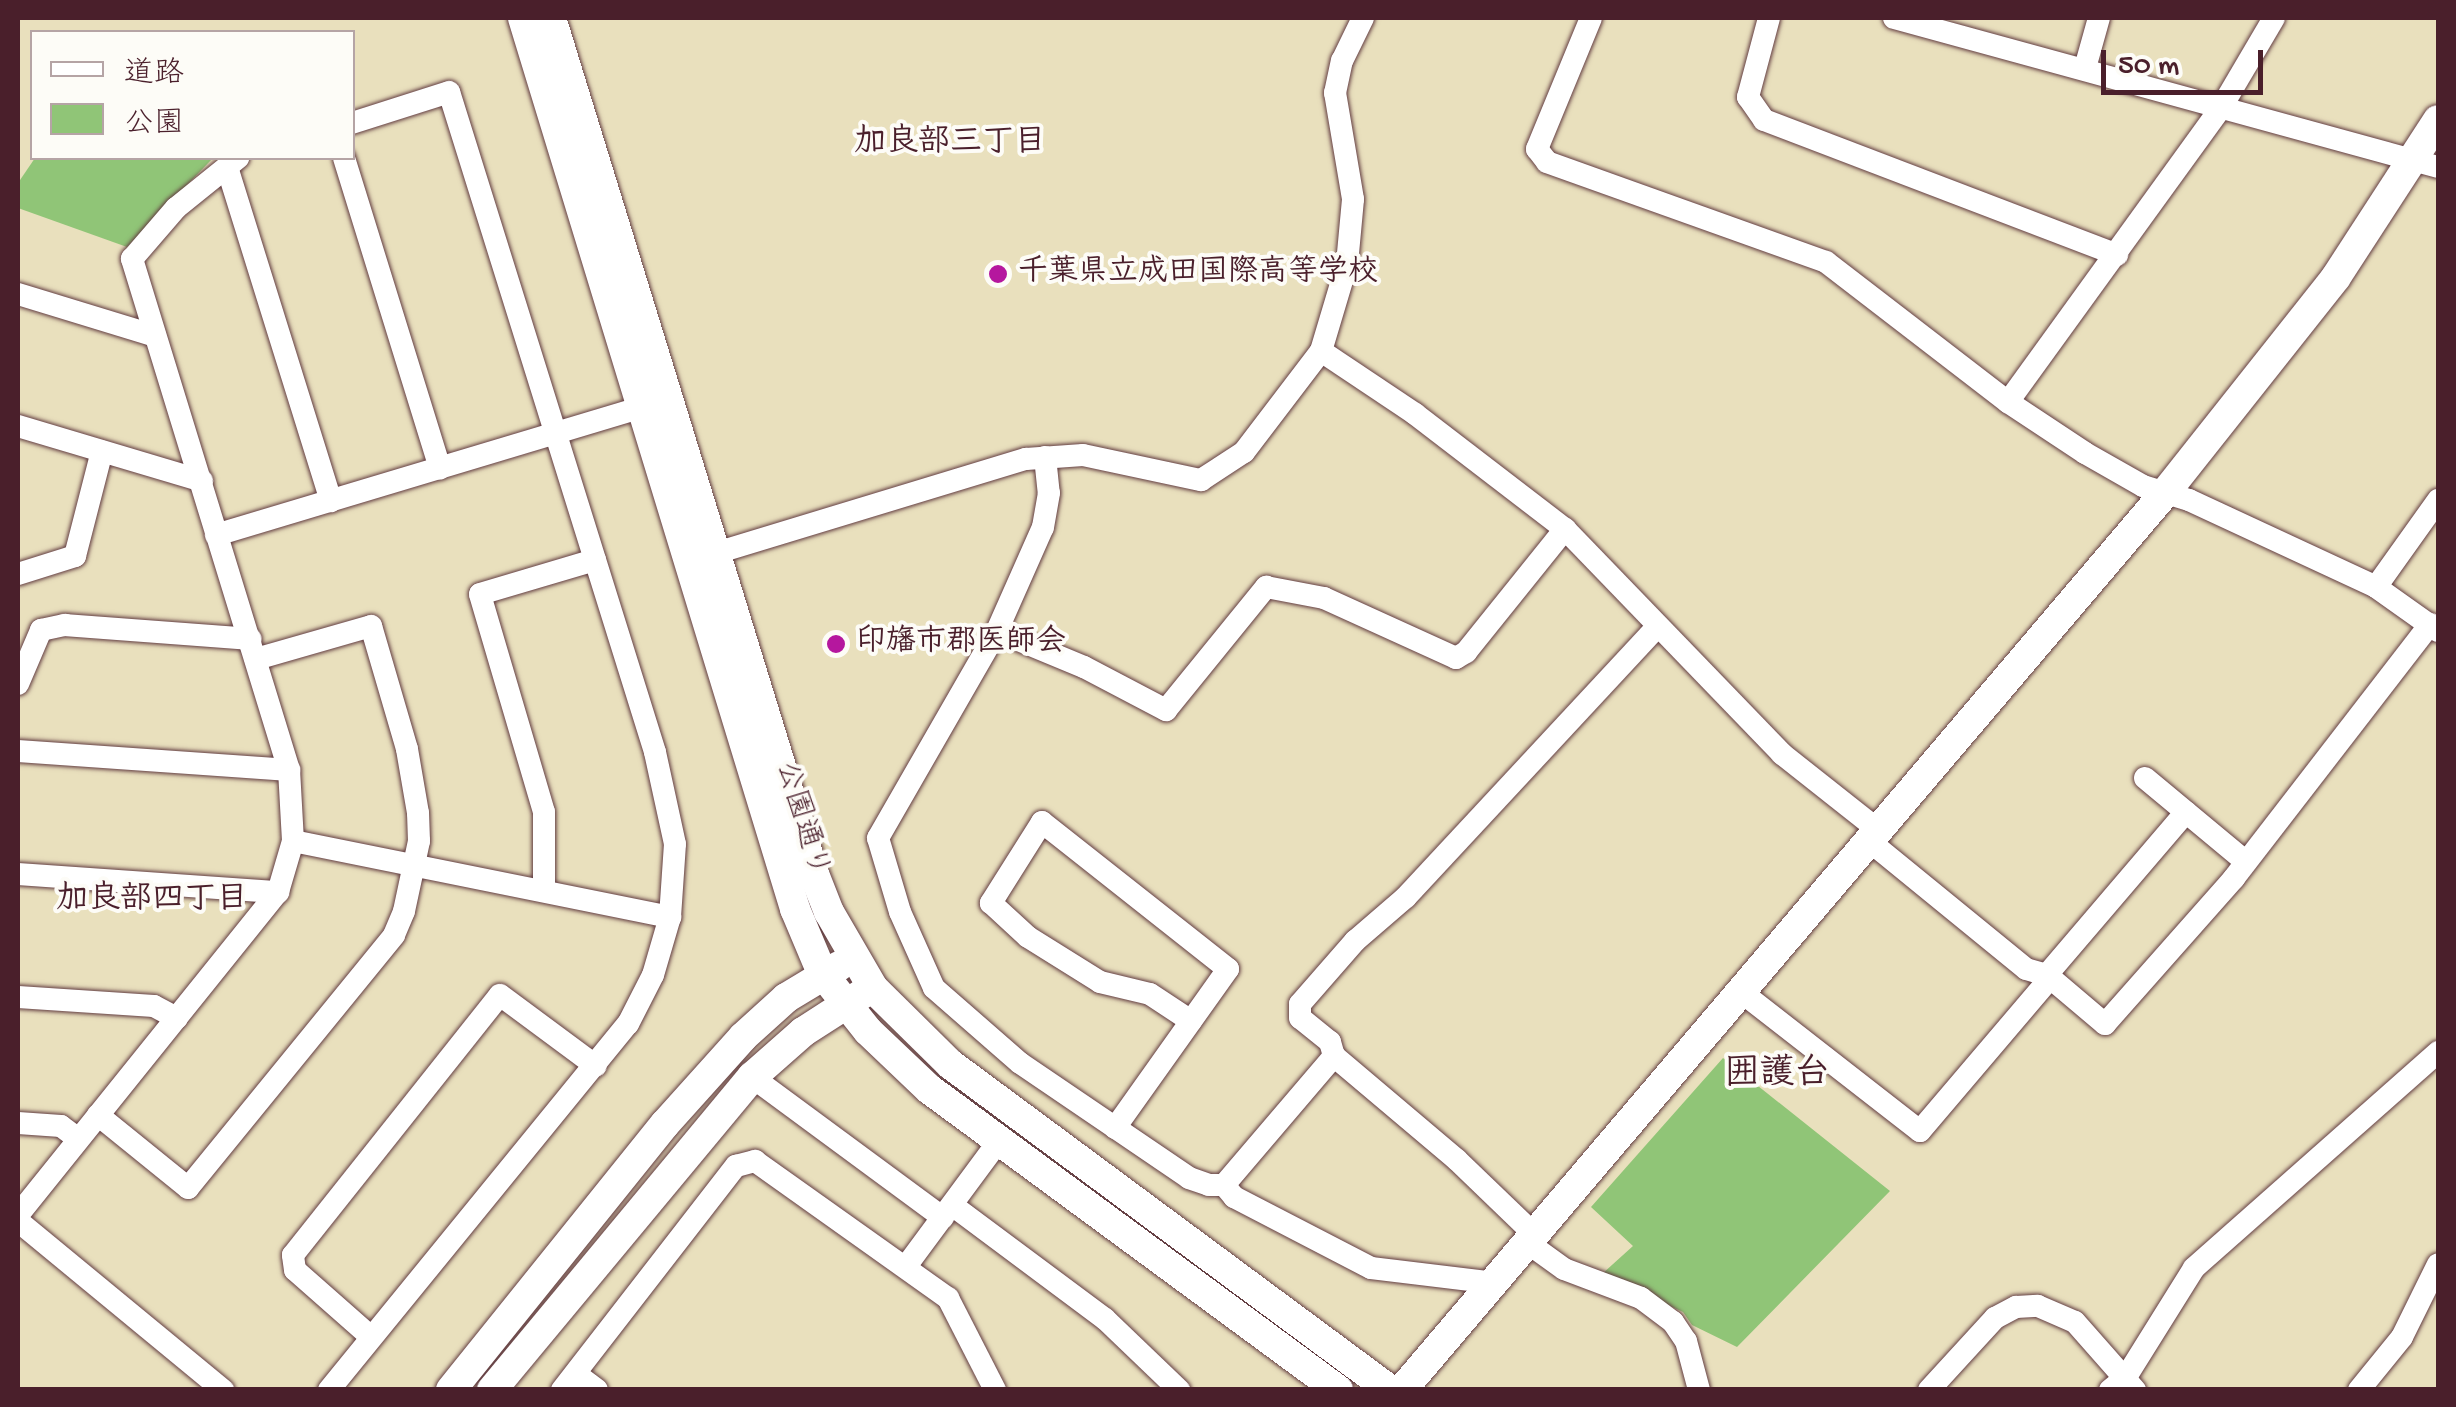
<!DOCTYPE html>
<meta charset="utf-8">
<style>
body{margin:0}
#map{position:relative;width:2456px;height:1407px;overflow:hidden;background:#e9e0bd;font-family:"Gochi Hand","Klee One",sans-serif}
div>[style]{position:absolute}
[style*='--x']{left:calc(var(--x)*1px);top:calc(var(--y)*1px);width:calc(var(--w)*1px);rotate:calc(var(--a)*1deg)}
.green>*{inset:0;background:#90c577}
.roads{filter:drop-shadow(0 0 2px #623c41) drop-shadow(0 0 2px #623c41)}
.minor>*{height:22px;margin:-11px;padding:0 11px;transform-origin:11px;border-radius:11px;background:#fff}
.tertiary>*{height:30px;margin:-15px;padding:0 15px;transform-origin:15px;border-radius:15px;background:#fff}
.dots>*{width:28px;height:28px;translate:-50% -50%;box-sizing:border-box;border:5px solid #fdfcf7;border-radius:50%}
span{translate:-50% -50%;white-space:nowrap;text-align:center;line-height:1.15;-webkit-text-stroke:8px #fdfcf7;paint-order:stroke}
.poi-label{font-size:30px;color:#4a1f2b;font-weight:700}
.left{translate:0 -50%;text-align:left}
.street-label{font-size:30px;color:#4a1f2b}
.neighbourhood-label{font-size:32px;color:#4a1f2b;font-weight:700}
.quarter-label{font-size:35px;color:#4a1f2b;font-weight:700}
.frame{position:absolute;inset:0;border:20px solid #4a1f2b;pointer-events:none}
.legend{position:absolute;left:30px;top:30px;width:325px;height:130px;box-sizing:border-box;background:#fdfcf7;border:2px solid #b5a4a5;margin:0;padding:12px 18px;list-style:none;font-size:30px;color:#4a1f2b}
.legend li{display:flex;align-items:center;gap:20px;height:50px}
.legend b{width:50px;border:2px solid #b5a4a5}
.scale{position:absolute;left:2101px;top:50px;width:162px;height:45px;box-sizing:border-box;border:5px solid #4a1f2b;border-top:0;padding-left:12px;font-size:30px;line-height:35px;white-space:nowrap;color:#4a1f2b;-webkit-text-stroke:8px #fdfcf7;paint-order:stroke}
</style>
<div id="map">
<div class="green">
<i style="clip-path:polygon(35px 158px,213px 158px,127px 247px,18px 208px,18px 183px)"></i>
<i style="clip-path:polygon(1723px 1058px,1890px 1191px,1737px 1347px,1692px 1325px,1683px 1312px,1602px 1274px,1633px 1246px,1591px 1207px)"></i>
</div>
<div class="roads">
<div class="minor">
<i style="--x:1591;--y:18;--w:142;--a:112.4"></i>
<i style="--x:1537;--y:149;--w:16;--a:52"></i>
<i style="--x:1547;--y:162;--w:296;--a:19.7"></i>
<i style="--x:1826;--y:262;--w:230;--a:37.6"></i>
<i style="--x:2008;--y:402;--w:92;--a:33.5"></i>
<i style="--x:2085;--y:453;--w:67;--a:29.6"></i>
<i style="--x:2143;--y:486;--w:48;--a:16.9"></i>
<i style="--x:2189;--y:500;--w:206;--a:24.9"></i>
<i style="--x:2376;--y:587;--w:107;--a:-54.5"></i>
<i style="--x:1769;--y:18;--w:82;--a:104.9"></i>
<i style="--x:1748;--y:97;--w:28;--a:55"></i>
<i style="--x:1764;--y:120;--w:378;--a:20.9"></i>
<i style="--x:1894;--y:18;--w:564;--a:15.32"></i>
<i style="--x:2085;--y:68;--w:52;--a:-74.4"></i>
<i style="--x:344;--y:158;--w:325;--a:72.8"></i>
<i style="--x:227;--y:167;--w:350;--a:72.7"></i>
<i style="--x:18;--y:294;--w:143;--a:17"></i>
<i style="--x:1321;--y:351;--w:113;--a:33.8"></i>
<i style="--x:1415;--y:414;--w:189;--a:37.5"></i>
<i style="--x:1565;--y:529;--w:313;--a:46"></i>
<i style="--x:1782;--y:754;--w:121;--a:38.3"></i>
<i style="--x:2008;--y:402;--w:363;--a:-54.1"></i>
<i style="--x:2221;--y:108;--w:104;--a:-59.5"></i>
<i style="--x:18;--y:426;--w:192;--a:16.6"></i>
<i style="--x:1045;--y:457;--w:36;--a:84"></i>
<i style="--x:1049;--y:493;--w:35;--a:100"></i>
<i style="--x:1043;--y:527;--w:114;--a:113.9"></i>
<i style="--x:997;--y:631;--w:239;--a:119.9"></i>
<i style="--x:878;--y:838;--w:77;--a:73.4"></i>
<i style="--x:900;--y:912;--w:83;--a:65.9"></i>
<i style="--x:934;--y:988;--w:114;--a:41.1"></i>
<i style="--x:1020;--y:1063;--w:204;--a:34.2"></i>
<i style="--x:1189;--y:1178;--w:21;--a:19"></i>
<i style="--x:1209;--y:1185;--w:15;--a:0"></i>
<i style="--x:1224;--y:1185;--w:170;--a:-49.5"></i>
<i style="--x:1334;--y:1056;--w:15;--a:-106"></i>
<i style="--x:1330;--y:1042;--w:38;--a:-141"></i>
<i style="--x:1300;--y:1018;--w:14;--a:-90"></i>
<i style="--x:1300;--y:1004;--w:84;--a:-48.9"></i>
<i style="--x:1355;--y:941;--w:67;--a:-40.8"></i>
<i style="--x:1406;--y:897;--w:370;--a:-47.1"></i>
<i style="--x:216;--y:535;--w:456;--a:-16.7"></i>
<i style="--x:716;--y:553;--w:324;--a:-16.9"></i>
<i style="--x:1026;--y:459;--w:57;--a:-4"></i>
<i style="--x:1083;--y:455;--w:121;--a:12"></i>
<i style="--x:1201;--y:480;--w:51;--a:-33.1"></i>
<i style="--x:1244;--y:452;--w:127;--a:-52.7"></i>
<i style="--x:1321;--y:351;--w:91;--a:-73.4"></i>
<i style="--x:1347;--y:264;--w:65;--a:-84.7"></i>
<i style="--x:1353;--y:199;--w:108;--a:-99.6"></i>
<i style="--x:1335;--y:93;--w:33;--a:-78"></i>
<i style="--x:1342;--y:61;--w:48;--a:-64"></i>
<i style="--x:18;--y:574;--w:60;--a:-17.5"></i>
<i style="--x:75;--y:556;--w:108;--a:-75.6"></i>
<i style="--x:2376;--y:587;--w:76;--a:35.4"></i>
<i style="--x:997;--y:631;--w:94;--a:22.5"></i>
<i style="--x:1084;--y:667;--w:93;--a:27.7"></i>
<i style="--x:1166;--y:710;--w:159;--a:-50.9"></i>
<i style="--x:1266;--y:587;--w:59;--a:10.7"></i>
<i style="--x:1324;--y:598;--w:145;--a:24.4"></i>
<i style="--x:1456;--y:658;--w:12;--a:-31"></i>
<i style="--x:1466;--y:652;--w:158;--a:-51.2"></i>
<i style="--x:18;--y:684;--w:59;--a:-66.9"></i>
<i style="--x:41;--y:630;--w:25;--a:-12"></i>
<i style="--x:65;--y:625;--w:186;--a:4.3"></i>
<i style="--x:18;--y:751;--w:272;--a:4"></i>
<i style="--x:2145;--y:778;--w:131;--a:39.7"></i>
<i style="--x:2186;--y:812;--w:214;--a:130.5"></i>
<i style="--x:2047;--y:975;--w:76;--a:40.2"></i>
<i style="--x:2105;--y:1024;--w:195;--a:-48.5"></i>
<i style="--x:2234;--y:878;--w:321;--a:-52.3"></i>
<i style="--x:1868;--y:840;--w:204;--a:39.2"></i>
<i style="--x:2026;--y:969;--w:22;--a:16"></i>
<i style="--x:293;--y:841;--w:385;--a:11.4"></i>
<i style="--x:18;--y:874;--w:261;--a:4"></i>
<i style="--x:544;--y:891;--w:79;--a:-90"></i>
<i style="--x:544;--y:812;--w:227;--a:-106.4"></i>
<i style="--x:480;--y:594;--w:120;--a:-16.5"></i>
<i style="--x:1740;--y:991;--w:228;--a:37.9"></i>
<i style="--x:1920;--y:1131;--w:201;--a:-49.6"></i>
<i style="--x:18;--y:997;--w:136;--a:3.8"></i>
<i style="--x:154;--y:1006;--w:26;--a:28"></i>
<i style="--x:1334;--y:1056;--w:161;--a:40.2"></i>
<i style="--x:1457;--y:1160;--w:108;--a:43.9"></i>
<i style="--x:752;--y:1077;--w:237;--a:36.4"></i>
<i style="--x:98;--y:1115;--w:116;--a:39"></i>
<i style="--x:188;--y:1188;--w:326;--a:-50.8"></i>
<i style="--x:394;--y:935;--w:26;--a:-67"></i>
<i style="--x:404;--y:911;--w:72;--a:-77.9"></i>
<i style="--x:419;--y:841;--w:28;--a:-92"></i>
<i style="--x:418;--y:813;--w:65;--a:-99.8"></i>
<i style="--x:407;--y:749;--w:128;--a:-106.3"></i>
<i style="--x:371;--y:626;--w:120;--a:164"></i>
<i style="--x:18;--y:1123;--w:43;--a:4"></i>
<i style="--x:61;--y:1126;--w:21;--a:37"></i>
<i style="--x:1115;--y:1128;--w:195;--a:-54.6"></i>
<i style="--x:1228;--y:969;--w:237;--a:-141.7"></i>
<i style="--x:1042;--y:822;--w:96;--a:122.2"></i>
<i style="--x:991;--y:903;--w:50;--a:42.6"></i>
<i style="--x:1028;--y:937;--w:85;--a:32"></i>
<i style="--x:1100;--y:982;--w:51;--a:13.5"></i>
<i style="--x:1150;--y:994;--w:49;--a:33.4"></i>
<i style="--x:1224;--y:1185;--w:16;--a:50"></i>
<i style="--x:1234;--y:1197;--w:154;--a:27.4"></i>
<i style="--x:1371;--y:1268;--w:125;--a:6.9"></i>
<i style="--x:952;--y:1205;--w:191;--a:36.7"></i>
<i style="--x:1105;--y:1319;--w:103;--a:43.8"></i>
<i style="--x:18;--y:1215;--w:415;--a:-51.2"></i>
<i style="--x:278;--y:892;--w:53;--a:-73.6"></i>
<i style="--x:293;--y:841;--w:71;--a:-93.2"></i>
<i style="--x:289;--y:770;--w:535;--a:-107.08"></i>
<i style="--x:132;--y:259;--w:67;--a:-49.2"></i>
<i style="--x:176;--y:208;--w:80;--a:-38.9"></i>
<i style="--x:18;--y:1221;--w:266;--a:39.5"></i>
<i style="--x:1528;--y:1243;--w:44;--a:35.8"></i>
<i style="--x:1564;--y:1269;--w:82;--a:20.6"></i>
<i style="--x:1641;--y:1298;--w:40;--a:37"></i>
<i style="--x:1673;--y:1322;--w:23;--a:56"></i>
<i style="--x:1686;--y:1341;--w:51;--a:75.1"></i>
<i style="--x:907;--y:1265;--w:153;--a:-53.5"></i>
<i style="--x:371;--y:1337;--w:101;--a:-138.6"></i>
<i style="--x:295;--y:1270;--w:15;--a:-98"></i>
<i style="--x:293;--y:1255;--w:332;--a:-51.5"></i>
<i style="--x:500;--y:995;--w:119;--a:36.5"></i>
<i style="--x:576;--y:1374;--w:26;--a:37"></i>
<i style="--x:329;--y:1390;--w:473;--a:-50.8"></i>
<i style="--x:628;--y:1024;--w:55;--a:-63"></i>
<i style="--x:653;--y:975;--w:60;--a:-73.7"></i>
<i style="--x:670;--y:917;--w:73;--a:-86.1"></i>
<i style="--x:675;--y:844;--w:94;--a:-102.3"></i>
<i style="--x:655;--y:752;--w:691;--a:-107.33"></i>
<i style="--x:449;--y:92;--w:102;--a:162.3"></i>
<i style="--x:562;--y:1390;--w:284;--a:-52.2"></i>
<i style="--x:736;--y:1166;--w:20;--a:-15"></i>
<i style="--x:755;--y:1161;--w:237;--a:35.4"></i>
<i style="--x:948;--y:1298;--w:103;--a:62.9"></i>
<i style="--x:1929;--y:1390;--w:98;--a:-47.5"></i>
<i style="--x:1995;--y:1318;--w:24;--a:-28"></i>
<i style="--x:2016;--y:1307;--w:22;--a:-3"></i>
<i style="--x:2038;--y:1306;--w:40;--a:23.4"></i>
<i style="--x:2075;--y:1322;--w:91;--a:48.6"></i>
<i style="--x:2110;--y:1390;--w:21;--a:-39"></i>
<i style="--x:2126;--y:1377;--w:128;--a:-58"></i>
<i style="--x:2194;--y:1268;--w:326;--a:-41.5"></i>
<i style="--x:2359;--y:1390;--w:68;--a:-50.9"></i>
<i style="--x:2402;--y:1337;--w:81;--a:-63.7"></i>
</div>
<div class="tertiary">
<i style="--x:523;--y:18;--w:932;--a:73.02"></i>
<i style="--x:795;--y:909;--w:69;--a:67.1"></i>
<i style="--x:822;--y:973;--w:74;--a:51.6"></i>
<i style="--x:868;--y:1031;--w:84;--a:43.6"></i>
<i style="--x:929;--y:1089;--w:508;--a:36.35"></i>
<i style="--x:551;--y:18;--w:895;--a:72.92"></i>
<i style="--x:814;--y:874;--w:41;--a:68.5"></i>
<i style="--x:829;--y:912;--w:88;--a:59.9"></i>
<i style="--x:873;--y:988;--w:108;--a:44.6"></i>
<i style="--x:950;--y:1064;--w:548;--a:36.54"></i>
<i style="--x:451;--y:1390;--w:341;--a:-51.2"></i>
<i style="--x:665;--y:1124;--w:117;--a:-48.1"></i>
<i style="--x:743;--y:1037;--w:58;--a:-42.2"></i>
<i style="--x:786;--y:998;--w:62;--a:-31.1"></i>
<i style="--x:492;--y:1390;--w:407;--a:-50.3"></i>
<i style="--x:752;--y:1077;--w:68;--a:-41.4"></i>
<i style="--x:803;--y:1032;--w:70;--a:-32.8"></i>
<i style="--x:1402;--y:1390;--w:1178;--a:-49.62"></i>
<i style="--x:2165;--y:493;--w:275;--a:-51.6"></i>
<i style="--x:2336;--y:277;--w:187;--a:-57"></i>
</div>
</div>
<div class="dots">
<i style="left:998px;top:274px;background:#b5179e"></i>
<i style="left:836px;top:644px;background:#b5179e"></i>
</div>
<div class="poi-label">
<span class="left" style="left:1018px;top:274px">千葉県立成田国際高等学校</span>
<span class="left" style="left:856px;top:644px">印旛市郡医師会</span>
</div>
<div class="street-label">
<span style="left:800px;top:820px;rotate:73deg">公園通り</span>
</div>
<div class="neighbourhood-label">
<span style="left:950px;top:144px">加良部三丁目</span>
<span style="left:152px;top:901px">加良部四丁目</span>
</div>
<div class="quarter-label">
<span style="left:1777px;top:1076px">囲護台</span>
</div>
<div class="frame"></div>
<ul class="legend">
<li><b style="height:12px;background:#fff"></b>道路</li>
<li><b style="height:28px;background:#90c577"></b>公園</li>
</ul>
<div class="scale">50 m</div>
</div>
